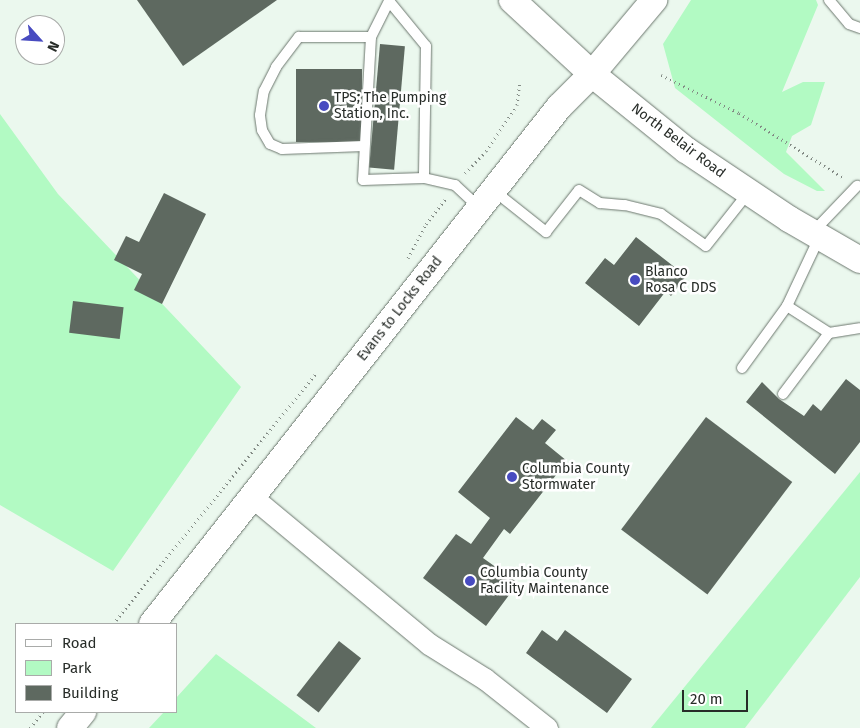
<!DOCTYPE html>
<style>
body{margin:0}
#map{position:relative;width:860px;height:728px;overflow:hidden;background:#ebf8ee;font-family:"Fira Sans",sans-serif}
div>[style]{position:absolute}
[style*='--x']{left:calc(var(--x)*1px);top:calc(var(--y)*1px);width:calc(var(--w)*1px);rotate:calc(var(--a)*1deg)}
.green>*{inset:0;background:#b2fac3}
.building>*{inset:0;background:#5e6960;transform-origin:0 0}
.path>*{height:3px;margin-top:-1.5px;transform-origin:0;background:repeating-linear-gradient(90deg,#828a84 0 1px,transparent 0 5px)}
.roads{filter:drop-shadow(0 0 1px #6c776e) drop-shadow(0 0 1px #6c776e)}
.service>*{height:10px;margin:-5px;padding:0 5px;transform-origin:5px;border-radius:5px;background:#fff}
.minor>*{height:21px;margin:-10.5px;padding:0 10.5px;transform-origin:10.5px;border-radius:10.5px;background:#fff}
.tertiary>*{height:26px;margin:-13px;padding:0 13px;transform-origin:13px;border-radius:13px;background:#fff}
.dots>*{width:14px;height:14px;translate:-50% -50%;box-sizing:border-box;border:2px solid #fff;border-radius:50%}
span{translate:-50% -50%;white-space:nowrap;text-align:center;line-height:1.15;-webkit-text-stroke:5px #fff;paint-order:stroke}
.poi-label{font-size:14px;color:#272c28}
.left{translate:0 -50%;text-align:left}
.street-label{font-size:14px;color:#272c28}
.legend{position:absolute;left:15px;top:623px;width:162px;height:90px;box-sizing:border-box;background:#fff;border:1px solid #a9aba9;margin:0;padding:6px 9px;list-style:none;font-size:15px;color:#272c28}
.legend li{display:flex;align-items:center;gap:10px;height:25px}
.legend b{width:25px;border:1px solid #a9aba9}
.north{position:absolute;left:15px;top:15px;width:50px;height:50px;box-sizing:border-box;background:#fff;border:1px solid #a9aba9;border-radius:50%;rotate:116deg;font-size:14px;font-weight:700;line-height:20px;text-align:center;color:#272c28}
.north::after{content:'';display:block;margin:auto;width:18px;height:22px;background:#484bc0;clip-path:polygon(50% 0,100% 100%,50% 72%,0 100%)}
.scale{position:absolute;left:682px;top:690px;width:66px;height:22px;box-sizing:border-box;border:2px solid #272c28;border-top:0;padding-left:6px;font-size:15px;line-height:18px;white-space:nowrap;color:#272c28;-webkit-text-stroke:4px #fff;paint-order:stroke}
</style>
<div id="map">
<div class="green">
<i style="clip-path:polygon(691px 0,816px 0,818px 5px,782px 92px,803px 82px,825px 82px,811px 125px,792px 136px,786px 152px,825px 191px,817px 191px,784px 174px,675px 88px,663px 44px)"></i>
<i style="clip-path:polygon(0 114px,58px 194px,241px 387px,113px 571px,0 505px)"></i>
<i style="clip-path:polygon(860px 472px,860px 577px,745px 728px,651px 728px)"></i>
<i style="clip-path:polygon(216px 654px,316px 728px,149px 728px,164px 712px,176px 712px,176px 698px)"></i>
</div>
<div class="building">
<i style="clip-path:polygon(137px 0,277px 0,183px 66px)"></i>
<i style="left:380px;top:44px;width:25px;height:124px;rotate:5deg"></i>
<i style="left:296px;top:69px;width:66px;height:73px"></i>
<i style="clip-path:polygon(164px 193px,206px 214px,162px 304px,134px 290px,142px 274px,114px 260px,126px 236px,139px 242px)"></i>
<i style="clip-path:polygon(636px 237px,686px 276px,671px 296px,666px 291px,639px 326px,585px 283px,605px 258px,614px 265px)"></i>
<i style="left:73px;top:301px;width:51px;height:32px;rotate:7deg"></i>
<i style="clip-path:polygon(846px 379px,860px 390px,860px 442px,835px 474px,746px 402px,762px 382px,779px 399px,804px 416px,813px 404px,821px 411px)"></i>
<i style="clip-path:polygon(516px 417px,533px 430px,542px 419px,556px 430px,545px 443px,567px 461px,510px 534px,504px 529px,483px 558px,518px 583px,486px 626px,423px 578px,456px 534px,471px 544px,490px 518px,458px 492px)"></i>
<i style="left:706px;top:417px;width:108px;height:141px;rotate:37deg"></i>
<i style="clip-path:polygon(542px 630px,557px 641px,565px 630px,632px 679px,607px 713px,526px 653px)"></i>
<i style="left:339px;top:641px;width:28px;height:69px;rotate:38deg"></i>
</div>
<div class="path">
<i style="--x:661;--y:75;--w:87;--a:26"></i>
<i style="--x:739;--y:113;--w:123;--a:31.8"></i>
<i style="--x:465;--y:173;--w:30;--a:-46"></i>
<i style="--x:486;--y:151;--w:55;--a:-56"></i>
<i style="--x:517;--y:105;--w:24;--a:-83"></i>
<i style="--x:408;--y:258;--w:38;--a:-62"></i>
<i style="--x:426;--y:224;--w:33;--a:-52"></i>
<i style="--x:113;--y:624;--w:324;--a:-51"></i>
<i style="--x:30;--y:728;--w:21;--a:-51"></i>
</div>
<div class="roads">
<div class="service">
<i style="--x:829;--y:0;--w:31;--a:50"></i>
<i style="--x:849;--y:24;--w:12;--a:20"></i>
<i style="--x:389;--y:1;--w:58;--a:50.6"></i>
<i style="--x:426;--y:46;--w:132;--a:90.9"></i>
<i style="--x:424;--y:178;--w:61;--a:178.1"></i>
<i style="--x:363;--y:180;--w:143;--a:-86.8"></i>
<i style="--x:371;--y:37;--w:40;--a:-63.4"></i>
<i style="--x:389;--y:1;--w:1;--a:-45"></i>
<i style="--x:364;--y:146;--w:82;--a:177.9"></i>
<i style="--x:282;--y:149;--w:13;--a:-157"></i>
<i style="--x:270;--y:144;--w:16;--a:-120"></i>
<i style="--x:262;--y:130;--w:15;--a:-98"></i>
<i style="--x:260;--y:115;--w:24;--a:-81"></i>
<i style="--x:264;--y:91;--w:27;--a:-63"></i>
<i style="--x:276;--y:67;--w:38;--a:-53"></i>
<i style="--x:299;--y:37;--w:72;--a:0"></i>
<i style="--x:424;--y:178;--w:32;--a:13"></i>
<i style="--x:455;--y:185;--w:33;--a:43"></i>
<i style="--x:493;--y:190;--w:68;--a:38.4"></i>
<i style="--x:546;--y:232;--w:53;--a:-51.8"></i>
<i style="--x:579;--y:190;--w:25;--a:32"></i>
<i style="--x:600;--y:203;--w:25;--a:5"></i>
<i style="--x:625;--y:205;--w:37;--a:14"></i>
<i style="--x:661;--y:214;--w:55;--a:35.4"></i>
<i style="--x:706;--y:246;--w:68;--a:-51.6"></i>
<i style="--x:813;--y:232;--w:64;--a:-46.3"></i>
<i style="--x:819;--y:238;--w:75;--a:115.2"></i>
<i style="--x:787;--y:306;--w:50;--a:32.7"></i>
<i style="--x:829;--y:333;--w:31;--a:-9"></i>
<i style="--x:742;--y:368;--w:77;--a:-54"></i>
<i style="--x:783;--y:394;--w:76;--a:-53"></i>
</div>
<div class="minor">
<i style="--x:252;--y:497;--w:230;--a:39.7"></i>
<i style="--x:429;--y:644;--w:66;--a:32"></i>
<i style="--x:485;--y:679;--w:79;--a:38.3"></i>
</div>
<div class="tertiary">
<i style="--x:512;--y:0;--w:109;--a:42.8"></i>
<i style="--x:592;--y:74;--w:121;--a:39"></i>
<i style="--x:686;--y:150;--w:124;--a:33.8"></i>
<i style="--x:789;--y:219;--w:82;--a:30"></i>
<i style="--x:152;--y:624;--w:658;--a:-51.79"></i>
<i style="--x:559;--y:107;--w:47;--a:-45"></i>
<i style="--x:592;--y:74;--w:97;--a:-50"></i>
<i style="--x:70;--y:728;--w:21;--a:-51"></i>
</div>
</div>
<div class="dots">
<i style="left:324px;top:106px;background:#484bc0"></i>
<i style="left:635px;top:280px;background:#484bc0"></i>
<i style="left:512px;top:477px;background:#484bc0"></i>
<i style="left:470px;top:581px;background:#484bc0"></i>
</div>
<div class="poi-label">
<span class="left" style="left:334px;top:106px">TPS; The Pumping<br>Station, Inc.</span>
<span class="left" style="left:645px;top:280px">Blanco<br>Rosa C DDS</span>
<span class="left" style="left:522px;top:477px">Columbia County<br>Stormwater</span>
<span class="left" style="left:480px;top:581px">Columbia County<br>Facility Maintenance</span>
</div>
<div class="street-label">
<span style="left:678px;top:141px;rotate:37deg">North Belair Road</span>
<span style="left:400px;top:309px;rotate:-52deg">Evans to Locks Road</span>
</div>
<ul class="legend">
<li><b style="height:6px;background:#fff"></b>Road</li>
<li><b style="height:14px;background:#b2fac3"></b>Park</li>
<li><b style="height:14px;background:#5e6960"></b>Building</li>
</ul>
<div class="north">N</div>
<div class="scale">20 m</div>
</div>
